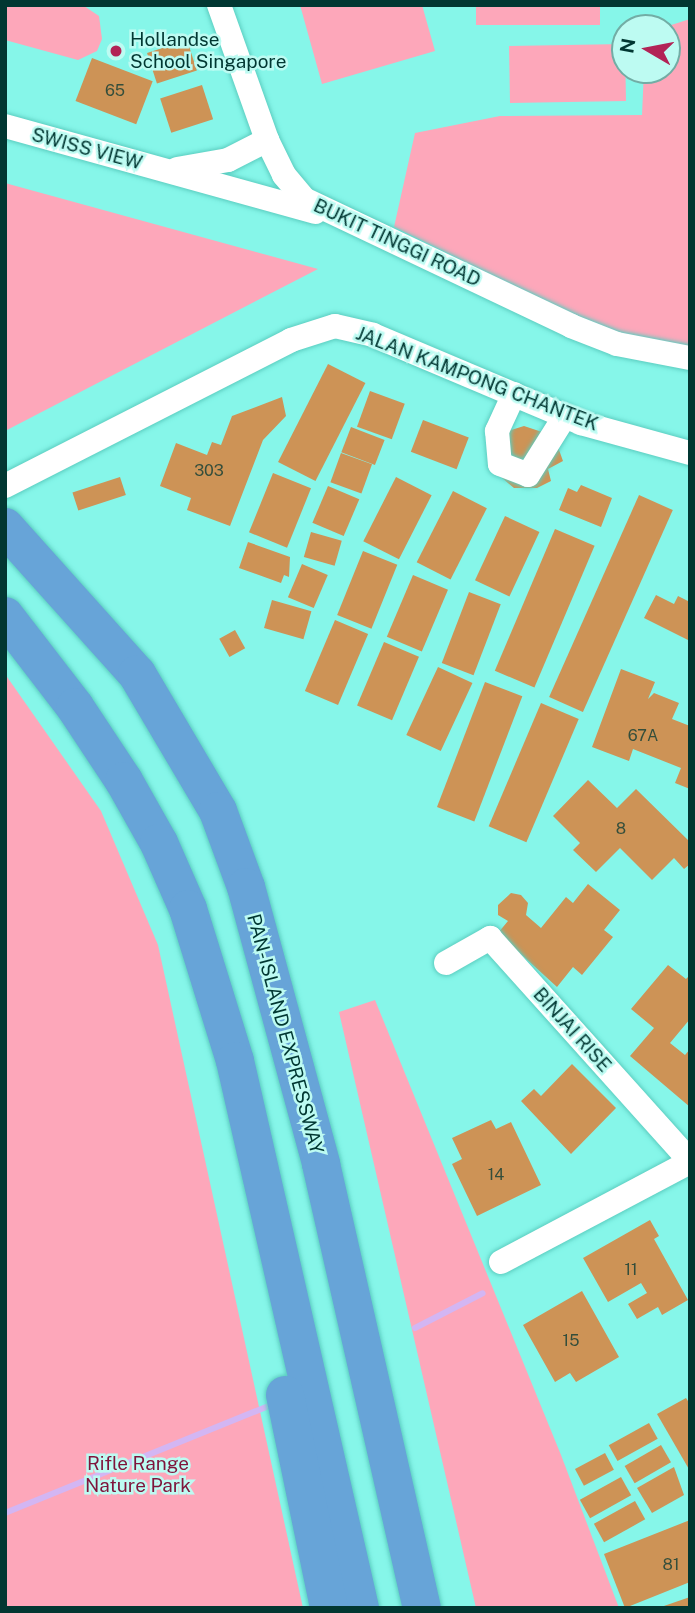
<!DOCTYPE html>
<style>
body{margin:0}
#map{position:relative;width:695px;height:1613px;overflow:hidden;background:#86f6e9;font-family:"Public Sans",sans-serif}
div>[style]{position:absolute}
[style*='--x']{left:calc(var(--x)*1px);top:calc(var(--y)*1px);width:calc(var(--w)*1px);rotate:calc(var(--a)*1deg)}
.green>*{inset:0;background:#fda7ba;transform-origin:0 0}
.stream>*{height:6px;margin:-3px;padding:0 3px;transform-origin:3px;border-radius:3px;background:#d3b6f3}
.building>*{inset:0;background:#cd9356;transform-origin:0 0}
.roads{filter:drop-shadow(0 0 2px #5bcdc0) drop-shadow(0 0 2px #5bcdc0)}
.minor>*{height:24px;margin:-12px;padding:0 12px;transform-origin:12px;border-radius:12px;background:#fff}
.motorway>*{height:38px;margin:-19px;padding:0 19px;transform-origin:19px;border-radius:19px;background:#67a4d8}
.dots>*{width:19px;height:19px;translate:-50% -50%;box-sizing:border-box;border:4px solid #bdfbf2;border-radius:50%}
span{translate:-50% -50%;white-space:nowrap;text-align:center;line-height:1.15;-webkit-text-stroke:5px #bdfbf2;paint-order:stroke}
.number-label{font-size:16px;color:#344e3b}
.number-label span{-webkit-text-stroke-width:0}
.poi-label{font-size:19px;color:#013732}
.left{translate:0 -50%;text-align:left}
.street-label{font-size:19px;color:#013732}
.park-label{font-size:19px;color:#7f143b}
.frame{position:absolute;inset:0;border:7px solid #013732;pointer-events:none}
.north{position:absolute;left:611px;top:14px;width:70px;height:70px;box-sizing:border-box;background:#bdfbf2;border:2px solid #72ada5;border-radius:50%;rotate:280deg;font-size:19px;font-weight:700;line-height:28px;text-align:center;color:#013732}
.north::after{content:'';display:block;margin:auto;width:24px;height:32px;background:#b22356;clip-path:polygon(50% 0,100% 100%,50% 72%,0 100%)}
</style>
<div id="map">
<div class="green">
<i style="clip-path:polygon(5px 5px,84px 6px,99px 16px,102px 39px,97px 51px,78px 60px,5px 40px)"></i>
<i style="clip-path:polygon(300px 5px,422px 5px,435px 51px,322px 84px)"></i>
<i style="left:476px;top:5px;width:124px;height:20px"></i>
<i style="clip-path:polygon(690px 19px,690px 348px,602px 329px,394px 227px,415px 133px,500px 116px,642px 115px,644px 70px,667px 70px,667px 28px,662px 28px)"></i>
<i style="left:625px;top:44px;width:57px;height:116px;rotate:89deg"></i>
<i style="clip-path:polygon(5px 183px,318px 269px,5px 431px)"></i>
<i style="clip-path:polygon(5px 674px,101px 811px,158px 945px,303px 1608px,5px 1608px)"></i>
<i style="clip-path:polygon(375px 1000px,561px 1455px,619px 1608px,476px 1608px,339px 1012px)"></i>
</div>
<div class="stream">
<i style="--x:415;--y:1328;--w:76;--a:-27.2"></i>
<i style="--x:5;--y:1513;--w:287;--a:-22.1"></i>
</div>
<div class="building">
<i style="left:187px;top:40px;width:32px;height:42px;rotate:72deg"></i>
<i style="left:92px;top:58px;width:65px;height:46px;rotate:21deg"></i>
<i style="left:202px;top:85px;width:36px;height:44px;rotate:72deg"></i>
<i style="left:328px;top:364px;width:42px;height:110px;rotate:27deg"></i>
<i style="left:370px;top:391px;width:37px;height:38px;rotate:20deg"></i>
<i style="clip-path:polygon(282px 397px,286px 416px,263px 440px,230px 526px,187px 510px,191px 498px,160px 486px,176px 443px,207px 455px,212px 442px,221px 445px,232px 416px)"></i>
<i style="left:423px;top:420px;width:49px;height:34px;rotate:21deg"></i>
<i style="clip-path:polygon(524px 426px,554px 436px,563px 461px,548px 469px,551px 481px,537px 488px,514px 488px,495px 472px,502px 433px)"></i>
<i style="left:351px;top:427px;width:36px;height:27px;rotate:21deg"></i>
<i style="left:341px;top:453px;width:33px;height:31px;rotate:20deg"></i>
<i style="left:273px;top:473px;width:41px;height:64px;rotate:22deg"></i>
<i style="left:120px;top:477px;width:19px;height:50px;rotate:72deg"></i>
<i style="left:396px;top:477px;width:40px;height:72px;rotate:27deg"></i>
<i style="clip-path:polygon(581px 485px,612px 498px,601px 527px,559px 510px,568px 488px,577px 492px)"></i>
<i style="left:328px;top:486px;width:34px;height:40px;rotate:23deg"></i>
<i style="left:453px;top:491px;width:38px;height:80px;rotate:27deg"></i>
<i style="left:639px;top:495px;width:37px;height:221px;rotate:24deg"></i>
<i style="left:505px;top:516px;width:38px;height:71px;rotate:25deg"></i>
<i style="left:555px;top:529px;width:43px;height:154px;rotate:23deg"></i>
<i style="left:311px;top:532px;width:32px;height:26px;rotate:16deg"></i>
<i style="clip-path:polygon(248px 542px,290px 557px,289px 577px,284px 575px,281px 583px,239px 568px)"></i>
<i style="left:363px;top:551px;width:37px;height:69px;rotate:22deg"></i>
<i style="left:302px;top:564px;width:28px;height:36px;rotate:23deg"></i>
<i style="left:413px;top:575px;width:38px;height:67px;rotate:23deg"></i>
<i style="left:469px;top:592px;width:34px;height:76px;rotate:21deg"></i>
<i style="clip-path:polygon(656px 595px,674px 604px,678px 596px,690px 602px,690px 641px,644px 618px)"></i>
<i style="left:272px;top:600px;width:41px;height:29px;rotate:16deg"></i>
<i style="left:335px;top:620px;width:36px;height:77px;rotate:23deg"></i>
<i style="left:235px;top:630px;width:21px;height:18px;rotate:61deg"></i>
<i style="left:384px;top:642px;width:38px;height:69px;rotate:23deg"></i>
<i style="left:438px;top:667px;width:38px;height:75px;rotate:25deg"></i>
<i style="clip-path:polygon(621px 669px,655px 682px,648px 699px,654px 693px,679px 703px,672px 719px,690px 726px,690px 789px,675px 783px,681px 768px,633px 749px,629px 761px,592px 747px)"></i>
<i style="left:485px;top:682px;width:40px;height:134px;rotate:21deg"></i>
<i style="left:541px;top:703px;width:41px;height:134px;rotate:23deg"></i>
<i style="clip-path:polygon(588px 780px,617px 808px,636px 789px,690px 842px,690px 864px,684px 869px,674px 858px,652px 880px,620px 848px,596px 872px,573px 850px,580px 843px,553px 816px)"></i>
<i style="clip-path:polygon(588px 884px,620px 910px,604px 930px,613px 937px,582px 975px,573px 967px,557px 987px,498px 933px,508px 921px,498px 915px,498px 905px,511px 893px,521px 895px,528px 903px,526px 915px,541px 928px,566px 897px,573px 903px)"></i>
<i style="clip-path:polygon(668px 965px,686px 979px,690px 975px,690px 1019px,670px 1043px,685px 1055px,690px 1049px,690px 1107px,630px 1056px,654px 1028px,631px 1009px)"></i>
<i style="clip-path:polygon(572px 1064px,616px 1108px,571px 1154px,521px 1101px,534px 1089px,541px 1096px)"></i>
<i style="clip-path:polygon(491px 1120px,496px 1129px,511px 1122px,541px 1185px,477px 1216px,452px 1164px,462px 1159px,452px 1138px)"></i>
<i style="clip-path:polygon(650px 1220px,659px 1236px,654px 1239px,688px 1300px,662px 1315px,658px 1307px,637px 1319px,628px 1304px,647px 1293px,641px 1283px,608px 1302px,583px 1258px)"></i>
<i style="clip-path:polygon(582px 1291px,619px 1357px,576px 1382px,570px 1373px,555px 1382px,523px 1325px)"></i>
<i style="clip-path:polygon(686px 1398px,690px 1404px,690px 1471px,657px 1414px)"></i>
<i style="left:649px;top:1423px;width:18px;height:46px;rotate:61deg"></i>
<i style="left:661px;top:1445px;width:20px;height:42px;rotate:60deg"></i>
<i style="left:605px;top:1453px;width:19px;height:34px;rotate:62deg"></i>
<i style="clip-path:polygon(674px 1467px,684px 1495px,652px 1513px,637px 1488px)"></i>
<i style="left:621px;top:1477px;width:21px;height:47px;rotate:61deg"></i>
<i style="left:635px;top:1501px;width:21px;height:47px;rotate:61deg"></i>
<i style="clip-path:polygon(690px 1520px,690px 1582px,625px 1608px,604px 1554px)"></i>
<i style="clip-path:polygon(690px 1597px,690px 1608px,661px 1608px,661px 1607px)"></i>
</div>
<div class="roads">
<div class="minor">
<i style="--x:219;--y:5;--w:143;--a:70.4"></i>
<i style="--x:267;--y:140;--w:39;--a:64"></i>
<i style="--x:284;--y:175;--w:31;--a:50"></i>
<i style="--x:304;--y:199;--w:296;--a:25.4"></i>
<i style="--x:571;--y:326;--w:49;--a:21.4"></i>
<i style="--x:617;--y:344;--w:74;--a:10.9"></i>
<i style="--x:5;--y:126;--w:322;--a:15.5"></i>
<i style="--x:177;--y:169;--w:52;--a:-10"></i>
<i style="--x:228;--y:160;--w:44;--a:-27.1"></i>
<i style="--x:514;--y:394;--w:41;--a:114.7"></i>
<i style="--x:497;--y:431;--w:33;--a:85"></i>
<i style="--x:500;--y:464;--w:30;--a:21"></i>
<i style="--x:528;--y:475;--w:70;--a:-57.9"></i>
<i style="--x:5;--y:486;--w:321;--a:-27"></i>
<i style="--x:291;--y:340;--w:46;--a:-17.7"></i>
<i style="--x:335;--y:326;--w:39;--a:13"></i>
<i style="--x:373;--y:335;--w:226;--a:22.9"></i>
<i style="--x:581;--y:423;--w:113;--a:15.4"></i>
<i style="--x:446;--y:963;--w:51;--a:-29.6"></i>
<i style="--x:490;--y:938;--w:300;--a:48.1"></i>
<i style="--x:501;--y:1262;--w:214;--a:-27.9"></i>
</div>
<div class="motorway">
<i style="--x:5;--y:527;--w:198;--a:48.1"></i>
<i style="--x:137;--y:674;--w:159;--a:59.4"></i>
<i style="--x:218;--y:811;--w:81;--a:69.8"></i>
<i style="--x:246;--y:887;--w:287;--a:74.8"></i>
<i style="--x:321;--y:1164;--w:455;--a:77.2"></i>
<i style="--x:5;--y:616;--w:115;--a:52.4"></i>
<i style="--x:75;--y:707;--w:89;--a:56.5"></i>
<i style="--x:124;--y:781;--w:71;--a:60.6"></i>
<i style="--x:159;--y:843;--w:72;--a:66.3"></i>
<i style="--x:188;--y:909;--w:159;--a:72.8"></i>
<i style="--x:235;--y:1061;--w:561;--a:77.13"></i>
<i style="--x:285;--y:1395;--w:217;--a:78.3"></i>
</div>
</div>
<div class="dots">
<i style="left:116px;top:51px;background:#b22356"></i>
</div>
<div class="number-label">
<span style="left:115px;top:91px">65</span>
<span style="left:209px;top:471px">303</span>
<span style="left:643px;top:736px">67A</span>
<span style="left:621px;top:829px">8</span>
<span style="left:496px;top:1175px">14</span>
<span style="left:631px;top:1270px">11</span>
<span style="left:571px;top:1341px">15</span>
<span style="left:671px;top:1565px">81</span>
</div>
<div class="poi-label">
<span class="left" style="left:130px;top:51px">Hollandse<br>School Singapore</span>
</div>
<div class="street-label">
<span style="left:87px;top:149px;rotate:15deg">SWISS VIEW</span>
<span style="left:397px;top:243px;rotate:25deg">BUKIT TINGGI ROAD</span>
<span style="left:477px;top:379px;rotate:21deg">JALAN KAMPONG CHANTEK</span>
<span style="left:572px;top:1030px;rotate:48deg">BINJAI RISE</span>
<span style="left:285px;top:1034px;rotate:75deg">PAN-ISLAND EXPRESSWAY</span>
</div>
<div class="park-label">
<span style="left:138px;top:1475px">Rifle Range<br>Nature Park</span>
</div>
<div class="frame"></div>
<div class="north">N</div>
</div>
